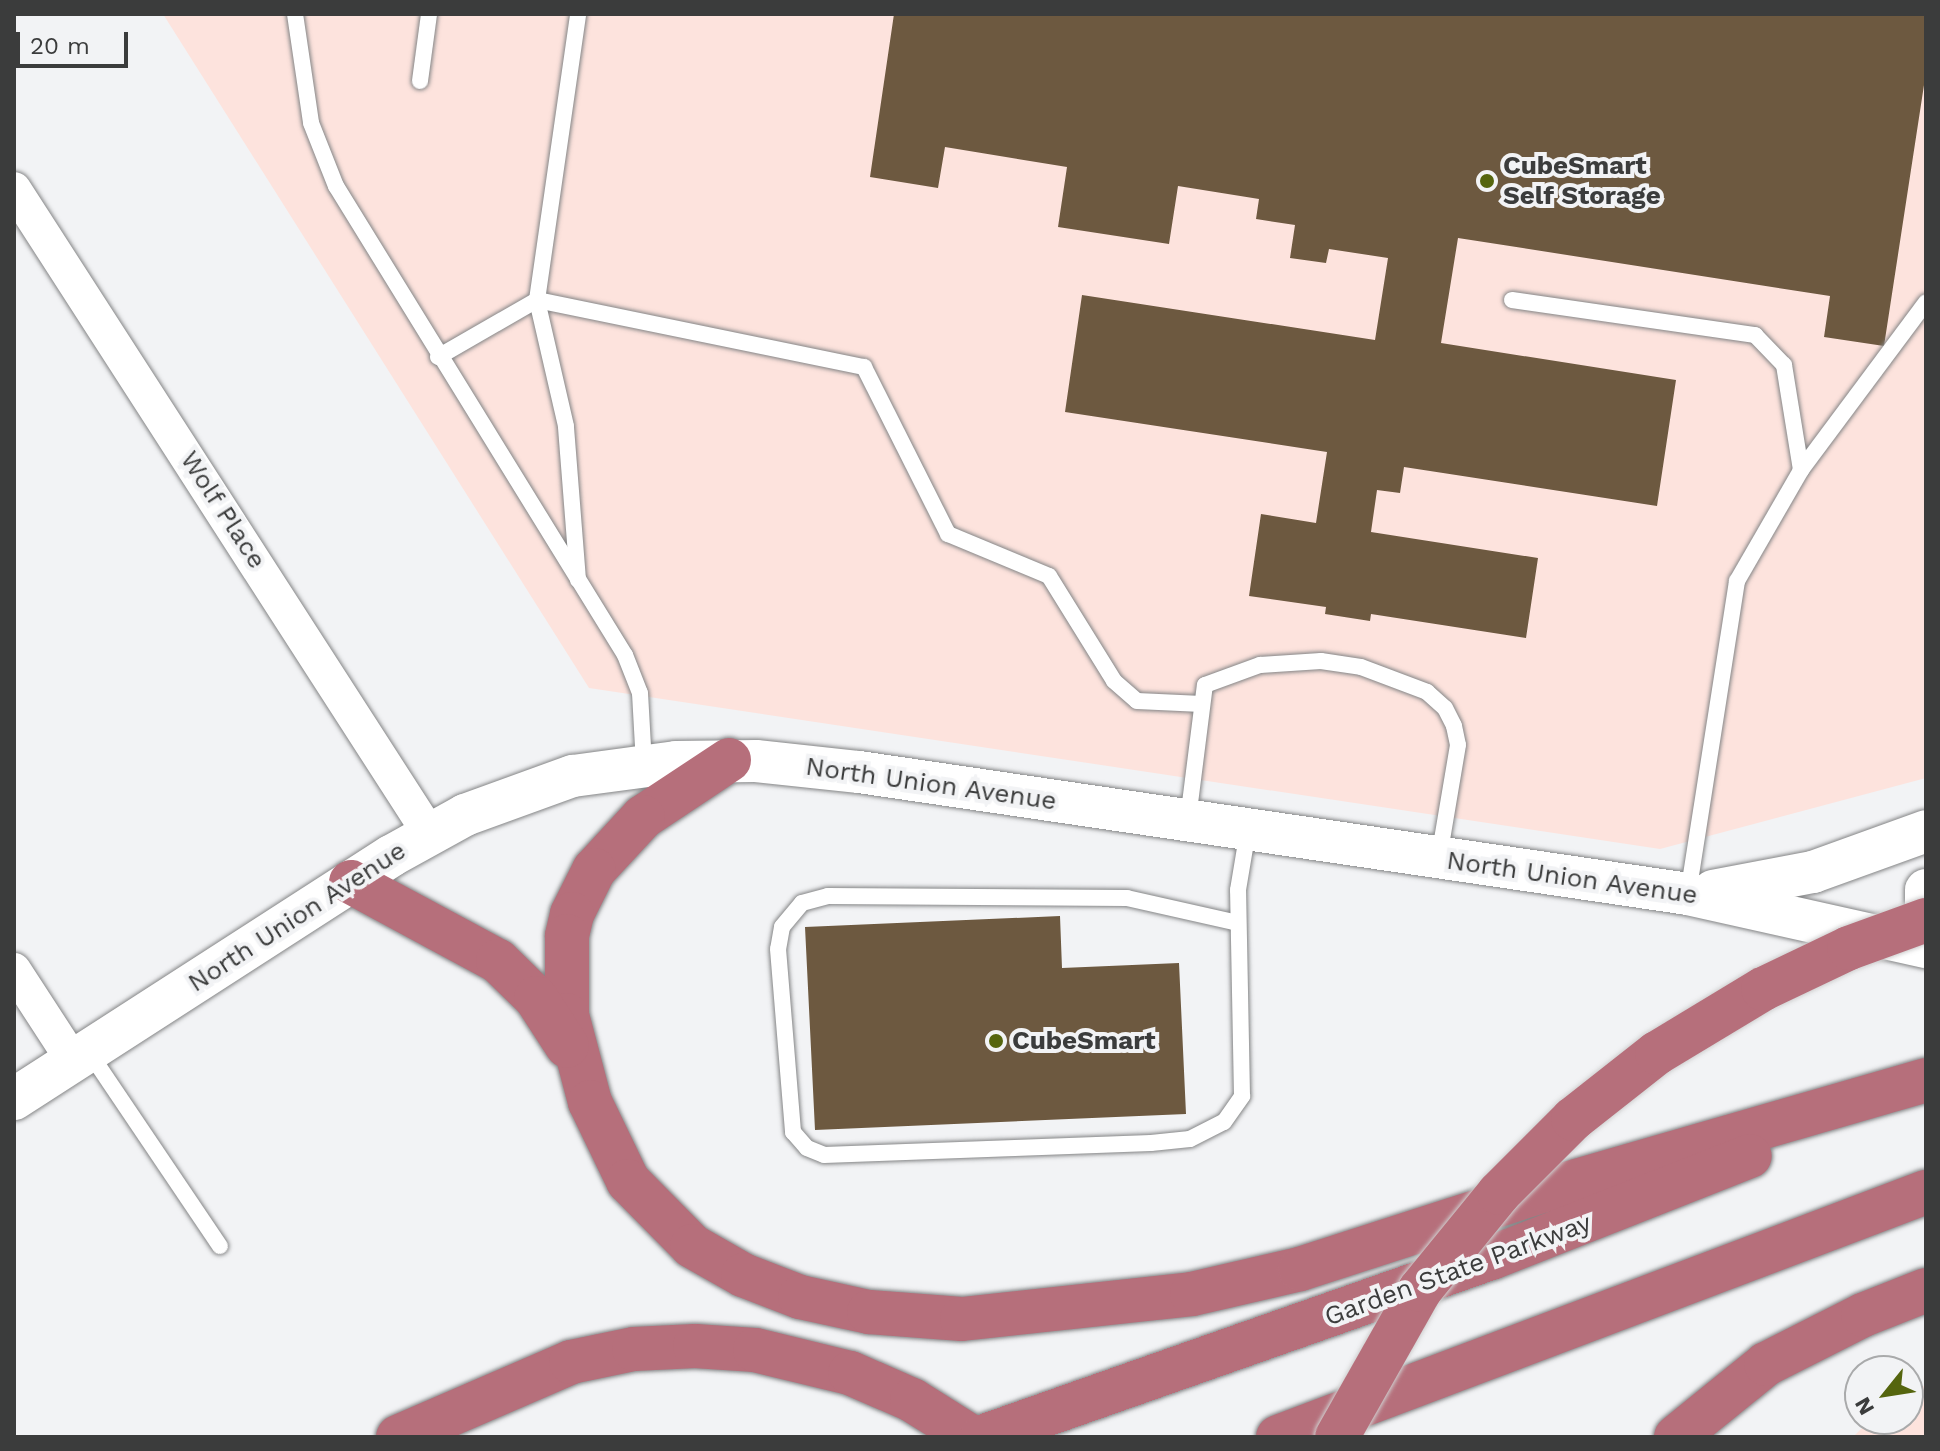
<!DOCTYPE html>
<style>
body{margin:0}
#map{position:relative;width:1940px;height:1451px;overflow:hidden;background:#f2f3f5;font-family:"Work Sans",sans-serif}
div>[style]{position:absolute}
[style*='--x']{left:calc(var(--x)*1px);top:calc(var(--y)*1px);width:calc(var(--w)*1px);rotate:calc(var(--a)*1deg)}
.industrial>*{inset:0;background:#fde3dd}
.building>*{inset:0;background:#6d5940}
.roads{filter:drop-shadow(0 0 2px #848586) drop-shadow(0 0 2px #848586)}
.service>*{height:16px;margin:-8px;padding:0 8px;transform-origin:8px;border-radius:8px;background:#fff}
.minor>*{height:34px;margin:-17px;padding:0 17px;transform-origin:17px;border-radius:17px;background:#fff}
.tertiary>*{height:42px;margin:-21px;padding:0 21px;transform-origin:21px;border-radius:21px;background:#fff}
.motorway>*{height:44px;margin:-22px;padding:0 22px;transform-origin:22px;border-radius:22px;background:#b66f7b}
.bridges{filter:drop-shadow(0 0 2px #d0d0d0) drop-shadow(0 0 2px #d0d0d0)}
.motorway-bridge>*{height:44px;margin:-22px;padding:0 22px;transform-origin:22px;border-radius:22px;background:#b66f7b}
.dots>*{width:22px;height:22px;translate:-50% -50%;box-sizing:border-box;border:4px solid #f2f3f5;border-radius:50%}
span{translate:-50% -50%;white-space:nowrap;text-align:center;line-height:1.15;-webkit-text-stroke:8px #f2f3f5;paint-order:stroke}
.poi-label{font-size:26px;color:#3b3c3c;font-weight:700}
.left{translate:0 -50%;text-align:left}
.street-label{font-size:26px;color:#3b3c3c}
.frame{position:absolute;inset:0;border:16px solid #3b3c3c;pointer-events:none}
.north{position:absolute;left:1844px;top:1355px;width:80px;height:80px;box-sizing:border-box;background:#f2f3f5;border:2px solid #a9aaab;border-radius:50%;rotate:240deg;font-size:22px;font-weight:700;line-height:32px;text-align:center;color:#3b3c3c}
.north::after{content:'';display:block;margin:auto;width:28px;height:36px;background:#55650e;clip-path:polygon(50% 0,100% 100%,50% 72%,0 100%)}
.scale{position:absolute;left:16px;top:32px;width:112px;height:36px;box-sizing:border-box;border:4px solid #3b3c3c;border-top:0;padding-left:10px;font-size:24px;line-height:28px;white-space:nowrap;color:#3b3c3c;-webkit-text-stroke:6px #f2f3f5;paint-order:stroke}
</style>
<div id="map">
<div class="industrial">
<i style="clip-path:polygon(163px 14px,1926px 14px,1926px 778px,1660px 849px,589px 688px)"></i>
<i style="clip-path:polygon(1926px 1385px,1926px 1437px,1853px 1437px,1871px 1419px,1908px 1419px,1908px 1392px)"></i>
</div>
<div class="building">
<i style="clip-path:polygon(894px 14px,1926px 14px,1926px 72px,1884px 346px,1824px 337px,1830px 296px,1458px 238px,1441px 343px,1676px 380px,1657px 506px,1404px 467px,1400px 493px,1377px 490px,1371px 532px,1538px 558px,1526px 638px,1371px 614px,1370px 621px,1325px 614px,1326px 607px,1249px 596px,1261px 514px,1316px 523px,1327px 452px,1065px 412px,1082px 295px,1375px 340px,1388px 258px,1329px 249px,1326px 263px,1290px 258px,1295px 225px,1256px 219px,1259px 199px,1178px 186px,1169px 244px,1058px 227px,1067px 167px,945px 147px,938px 188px,870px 177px)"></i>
<i style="clip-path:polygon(1060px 916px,1062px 968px,1179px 963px,1186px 1114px,815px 1130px,805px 927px)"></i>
</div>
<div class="roads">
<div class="service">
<i style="--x:295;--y:14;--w:110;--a:81.6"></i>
<i style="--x:311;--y:123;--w:68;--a:68.4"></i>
<i style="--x:336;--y:186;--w:551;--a:58.36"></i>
<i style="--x:625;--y:655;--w:41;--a:68.5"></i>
<i style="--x:640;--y:693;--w:72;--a:86.8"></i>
<i style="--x:420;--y:81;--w:68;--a:-82.3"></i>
<i style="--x:1512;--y:300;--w:246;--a:8.2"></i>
<i style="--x:1755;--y:335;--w:42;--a:46"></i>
<i style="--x:1784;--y:365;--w:106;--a:80.8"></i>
<i style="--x:438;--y:357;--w:114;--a:-29.9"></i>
<i style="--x:537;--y:300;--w:289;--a:-81.8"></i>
<i style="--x:578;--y:580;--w:154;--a:-94.5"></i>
<i style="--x:566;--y:426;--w:129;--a:-103"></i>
<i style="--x:537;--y:300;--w:334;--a:11.6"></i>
<i style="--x:864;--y:367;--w:187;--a:63.3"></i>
<i style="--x:948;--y:534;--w:109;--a:22.6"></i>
<i style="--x:1049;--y:576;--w:123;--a:58.2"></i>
<i style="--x:1114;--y:681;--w:30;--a:41"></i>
<i style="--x:1137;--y:701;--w:65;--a:2.6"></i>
<i style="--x:1188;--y:819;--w:135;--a:-82.8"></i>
<i style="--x:1205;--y:685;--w:59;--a:-20"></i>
<i style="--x:1260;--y:665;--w:61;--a:-3.8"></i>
<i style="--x:1321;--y:661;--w:40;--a:8.5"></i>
<i style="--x:1361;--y:667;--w:71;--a:20.7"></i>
<i style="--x:1427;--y:692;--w:24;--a:42"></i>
<i style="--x:1445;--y:708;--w:20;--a:63"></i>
<i style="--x:1454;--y:726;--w:19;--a:78"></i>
<i style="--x:1458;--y:745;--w:114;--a:99.6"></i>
<i style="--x:1688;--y:894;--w:317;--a:-81.1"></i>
<i style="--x:1737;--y:581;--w:128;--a:-60"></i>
<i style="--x:1801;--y:470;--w:209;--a:-53.3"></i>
<i style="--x:1238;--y:923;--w:114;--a:-167.3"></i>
<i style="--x:1127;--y:898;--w:299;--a:-179.6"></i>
<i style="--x:828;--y:896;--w:27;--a:165"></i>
<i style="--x:802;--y:903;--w:31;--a:130"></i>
<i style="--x:782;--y:927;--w:22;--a:100"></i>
<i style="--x:778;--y:949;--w:184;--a:85.3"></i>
<i style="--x:793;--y:1132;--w:21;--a:49"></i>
<i style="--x:807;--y:1148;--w:18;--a:22"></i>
<i style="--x:824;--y:1155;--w:327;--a:-2.1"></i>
<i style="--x:1151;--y:1143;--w:39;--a:-6"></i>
<i style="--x:1190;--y:1139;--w:38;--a:-27"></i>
<i style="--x:1224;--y:1122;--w:32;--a:-55"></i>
<i style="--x:1242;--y:1096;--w:206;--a:-91.1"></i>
<i style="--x:1238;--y:890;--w:61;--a:-80.5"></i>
<i style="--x:89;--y:1052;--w:234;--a:56"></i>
</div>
<div class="minor">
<i style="--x:14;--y:189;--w:766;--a:57.2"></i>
<i style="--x:14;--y:970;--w:108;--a:57"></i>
</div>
<div class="tertiary">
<i style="--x:1926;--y:890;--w:35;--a:90"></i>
<i style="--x:1713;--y:891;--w:102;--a:-10.8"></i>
<i style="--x:1813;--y:872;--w:120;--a:-19.9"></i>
<i style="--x:14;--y:1099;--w:449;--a:-32.8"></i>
<i style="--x:391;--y:856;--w:85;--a:-29"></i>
<i style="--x:465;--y:815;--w:115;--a:-19.9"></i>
<i style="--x:573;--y:776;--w:104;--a:-7.7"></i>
<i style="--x:676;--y:762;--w:80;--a:-0.7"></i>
<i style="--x:756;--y:761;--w:104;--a:6.1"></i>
<i style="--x:859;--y:772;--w:838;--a:8.37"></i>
<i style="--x:1688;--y:894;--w:244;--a:12.6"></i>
</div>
<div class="motorway">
<i style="--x:729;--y:760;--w:103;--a:146.5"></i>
<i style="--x:643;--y:817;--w:72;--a:132.8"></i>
<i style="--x:594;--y:870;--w:49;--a:116.6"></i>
<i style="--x:572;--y:914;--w:23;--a:103"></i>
<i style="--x:567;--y:936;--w:79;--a:90"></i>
<i style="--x:567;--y:1015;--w:90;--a:75.2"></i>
<i style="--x:590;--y:1102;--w:88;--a:64.3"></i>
<i style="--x:628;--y:1181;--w:91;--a:45.4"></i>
<i style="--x:692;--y:1246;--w:59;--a:29.6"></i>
<i style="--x:743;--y:1275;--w:61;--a:21.1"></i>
<i style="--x:800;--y:1297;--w:71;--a:12.3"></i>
<i style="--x:869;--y:1312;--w:93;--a:4.3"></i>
<i style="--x:962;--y:1319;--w:231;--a:-6.2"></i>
<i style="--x:1192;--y:1294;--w:111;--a:-13"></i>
<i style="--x:1300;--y:1269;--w:257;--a:-17.9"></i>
<i style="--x:1545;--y:1190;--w:397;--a:-16.1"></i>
<i style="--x:351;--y:882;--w:167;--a:28.3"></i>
<i style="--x:498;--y:961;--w:53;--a:44.2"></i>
<i style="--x:536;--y:998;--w:57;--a:57.1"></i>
<i style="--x:398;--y:1437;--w:189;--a:-23.4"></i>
<i style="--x:571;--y:1362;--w:64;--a:-11.7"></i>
<i style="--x:634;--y:1349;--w:61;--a:-2.8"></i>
<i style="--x:695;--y:1346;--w:60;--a:3.8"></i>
<i style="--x:755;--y:1350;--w:98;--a:13.6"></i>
<i style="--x:850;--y:1373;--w:68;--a:23.5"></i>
<i style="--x:912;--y:1400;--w:70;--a:32.1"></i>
<i style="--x:982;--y:1437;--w:540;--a:-19.38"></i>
<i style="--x:1491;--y:1258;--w:278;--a:-21.5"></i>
<i style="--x:1278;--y:1437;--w:693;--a:-20.71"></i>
<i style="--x:1676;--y:1437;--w:116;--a:-39"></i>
<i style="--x:1766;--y:1364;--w:109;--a:-26.8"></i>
<i style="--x:1863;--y:1315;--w:68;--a:-21.6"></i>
</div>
</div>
<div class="bridges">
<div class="motorway-bridge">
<i style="--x:1337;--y:1437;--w:169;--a:-60.5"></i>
<i style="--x:1420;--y:1290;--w:125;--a:-50.8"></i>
<i style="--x:1499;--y:1193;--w:105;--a:-45"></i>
<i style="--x:1573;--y:1119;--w:107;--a:-38.2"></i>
<i style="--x:1657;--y:1053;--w:124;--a:-31.1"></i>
<i style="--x:1763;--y:989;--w:95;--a:-25.5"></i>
<i style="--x:1849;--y:948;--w:82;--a:-20"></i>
</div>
</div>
<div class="dots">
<i style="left:1487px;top:181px;background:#55650e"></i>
<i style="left:996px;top:1041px;background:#55650e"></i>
</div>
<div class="poi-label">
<span class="left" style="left:1503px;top:181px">CubeSmart<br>Self Storage</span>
<span class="left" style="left:1012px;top:1041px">CubeSmart</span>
</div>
<div class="street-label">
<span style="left:223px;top:510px;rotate:57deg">Wolf Place</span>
<span style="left:931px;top:784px;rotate:8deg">North Union Avenue</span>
<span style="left:1572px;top:878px;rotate:8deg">North Union Avenue</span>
<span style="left:297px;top:917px;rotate:-33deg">North Union Avenue</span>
<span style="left:1458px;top:1270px;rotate:-20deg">Garden State Parkway</span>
</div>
<div class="frame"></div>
<div class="north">N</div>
<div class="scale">20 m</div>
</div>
